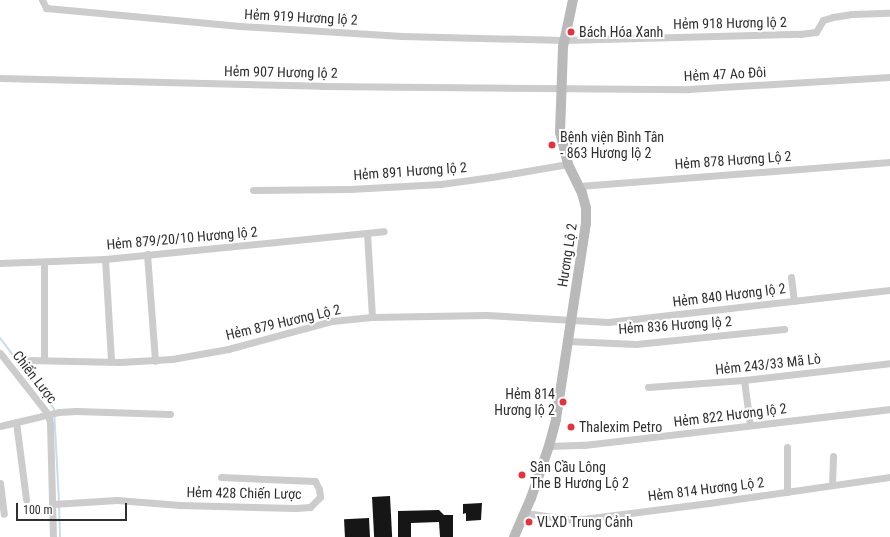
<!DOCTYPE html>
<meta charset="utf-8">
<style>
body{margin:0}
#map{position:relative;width:890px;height:537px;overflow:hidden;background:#fff;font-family:"Roboto Condensed",sans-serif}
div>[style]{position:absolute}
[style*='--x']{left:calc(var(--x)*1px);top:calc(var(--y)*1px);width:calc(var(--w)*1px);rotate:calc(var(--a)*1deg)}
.stream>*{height:2px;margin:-1px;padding:0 1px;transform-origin:1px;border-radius:1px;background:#c9ddeb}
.building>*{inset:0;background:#161616;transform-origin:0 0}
.minor>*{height:7px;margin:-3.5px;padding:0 3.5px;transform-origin:3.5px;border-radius:3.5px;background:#ccc}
.secondary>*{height:10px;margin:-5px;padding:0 5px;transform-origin:5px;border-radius:5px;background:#b9b9b9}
.dots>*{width:11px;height:11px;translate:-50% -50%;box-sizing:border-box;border:2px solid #fff;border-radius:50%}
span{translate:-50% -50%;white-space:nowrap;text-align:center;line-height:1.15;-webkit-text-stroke:4px #fff;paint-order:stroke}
.street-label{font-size:14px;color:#2f2f2f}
.poi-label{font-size:14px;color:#2f2f2f}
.left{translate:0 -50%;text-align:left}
.right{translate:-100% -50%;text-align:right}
.scale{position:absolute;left:16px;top:503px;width:111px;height:18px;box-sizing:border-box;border:2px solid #2f2f2f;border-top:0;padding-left:5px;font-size:12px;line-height:14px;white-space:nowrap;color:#2f2f2f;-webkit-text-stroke:3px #fff;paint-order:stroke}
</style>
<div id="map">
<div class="stream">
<i style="--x:0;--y:338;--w:89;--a:52.7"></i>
<i style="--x:54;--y:409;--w:93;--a:86.9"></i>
<i style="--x:59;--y:506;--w:31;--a:88"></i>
</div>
<div class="building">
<i style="left:390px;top:496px;width:41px;height:18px;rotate:87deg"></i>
<i style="clip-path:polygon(482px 503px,481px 520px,466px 521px,466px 513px,463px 514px,463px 504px)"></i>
<i style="clip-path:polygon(439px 510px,444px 515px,453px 515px,453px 537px,440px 537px,439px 522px,411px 523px,411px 537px,398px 537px,398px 511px)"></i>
<i style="left:369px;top:518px;width:19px;height:25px;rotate:87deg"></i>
</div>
<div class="minor">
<i style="--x:42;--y:0;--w:9;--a:63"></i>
<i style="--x:46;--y:8;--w:195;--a:5.3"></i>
<i style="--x:240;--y:26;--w:162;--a:3.5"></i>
<i style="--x:402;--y:36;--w:162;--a:1.4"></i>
<i style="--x:564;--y:40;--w:236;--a:-1.5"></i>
<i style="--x:800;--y:34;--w:16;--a:-7"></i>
<i style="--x:816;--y:32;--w:14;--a:-60"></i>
<i style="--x:823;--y:20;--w:10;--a:-17"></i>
<i style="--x:833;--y:17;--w:19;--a:-9"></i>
<i style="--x:852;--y:14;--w:38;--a:-2"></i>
<i style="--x:0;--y:78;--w:321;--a:1.4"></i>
<i style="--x:321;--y:86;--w:367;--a:0.5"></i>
<i style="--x:688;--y:89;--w:202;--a:-3.4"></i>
<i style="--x:579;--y:186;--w:312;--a:-4.4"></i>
<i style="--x:253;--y:190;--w:97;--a:-0.6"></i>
<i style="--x:350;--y:189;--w:91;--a:-3.1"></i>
<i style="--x:441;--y:184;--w:51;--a:-7.8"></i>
<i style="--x:492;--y:177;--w:77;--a:-9.7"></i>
<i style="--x:367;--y:233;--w:84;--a:86.6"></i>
<i style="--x:147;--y:254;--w:107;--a:85.7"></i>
<i style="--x:105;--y:259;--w:102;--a:86.6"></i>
<i style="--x:44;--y:262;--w:98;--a:90"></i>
<i style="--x:0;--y:263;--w:105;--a:-2.2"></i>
<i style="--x:105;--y:259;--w:280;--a:-5.7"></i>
<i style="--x:791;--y:277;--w:24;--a:83"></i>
<i style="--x:567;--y:341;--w:69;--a:2.5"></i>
<i style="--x:636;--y:344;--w:149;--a:-5.8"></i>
<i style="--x:0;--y:353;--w:78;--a:51.8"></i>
<i style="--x:48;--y:414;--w:9;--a:77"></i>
<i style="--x:50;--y:423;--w:114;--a:88.5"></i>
<i style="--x:26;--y:360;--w:94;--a:1.2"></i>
<i style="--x:120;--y:362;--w:52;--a:-3.3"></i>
<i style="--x:172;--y:359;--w:57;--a:-10.1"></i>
<i style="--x:228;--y:349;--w:108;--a:-15.1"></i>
<i style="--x:332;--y:321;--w:40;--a:-5.7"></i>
<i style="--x:372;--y:317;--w:114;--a:-1"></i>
<i style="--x:486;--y:315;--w:122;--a:3.3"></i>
<i style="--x:608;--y:322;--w:284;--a:-6.5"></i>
<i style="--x:744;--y:380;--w:45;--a:82.4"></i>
<i style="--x:648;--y:387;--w:96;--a:-4.2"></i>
<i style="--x:744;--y:380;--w:147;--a:-6.6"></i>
<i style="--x:16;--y:422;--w:78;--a:82.6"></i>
<i style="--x:0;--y:426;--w:61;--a:-13.3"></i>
<i style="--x:59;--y:412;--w:17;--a:-3"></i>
<i style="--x:76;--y:411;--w:94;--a:1.8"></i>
<i style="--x:549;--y:446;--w:35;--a:-2"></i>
<i style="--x:584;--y:445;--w:308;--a:-6.7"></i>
<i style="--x:787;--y:447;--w:45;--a:90"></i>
<i style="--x:0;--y:483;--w:31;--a:83"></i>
<i style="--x:832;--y:485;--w:29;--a:-88"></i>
<i style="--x:53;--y:504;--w:64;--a:-3.6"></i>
<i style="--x:117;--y:500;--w:63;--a:4.5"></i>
<i style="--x:180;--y:505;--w:116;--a:1.5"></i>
<i style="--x:296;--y:508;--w:14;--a:-4"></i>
<i style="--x:310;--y:507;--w:14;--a:-45"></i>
<i style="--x:320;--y:497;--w:8;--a:-97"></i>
<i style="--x:319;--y:489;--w:9;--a:-117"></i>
<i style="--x:315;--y:481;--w:94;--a:-177.6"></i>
<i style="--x:525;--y:513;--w:50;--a:8"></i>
<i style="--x:575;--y:520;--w:135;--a:-7.2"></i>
<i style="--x:709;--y:503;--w:183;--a:-8.2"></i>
</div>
<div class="secondary">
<i style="--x:514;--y:537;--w:43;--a:-66.4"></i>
<i style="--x:531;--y:498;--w:55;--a:-70.9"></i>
<i style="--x:549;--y:446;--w:28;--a:-75"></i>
<i style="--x:556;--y:419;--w:197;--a:-81.3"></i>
<i style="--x:586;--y:224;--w:16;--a:-90"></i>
<i style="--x:586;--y:208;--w:16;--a:-105"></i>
<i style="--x:582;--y:193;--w:32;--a:-116"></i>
<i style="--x:568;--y:164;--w:32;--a:-104"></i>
<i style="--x:560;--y:133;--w:86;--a:-88"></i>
<i style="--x:563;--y:47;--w:48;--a:-78"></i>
</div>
<div class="dots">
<i style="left:571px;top:32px;background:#e3333d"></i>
<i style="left:552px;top:145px;background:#e3333d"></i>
<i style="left:563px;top:402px;background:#e3333d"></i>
<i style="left:571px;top:427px;background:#e3333d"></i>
<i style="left:522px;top:475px;background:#e3333d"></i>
<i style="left:529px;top:522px;background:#e3333d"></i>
</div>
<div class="street-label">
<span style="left:301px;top:17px;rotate:3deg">Hẻm 919 Hương lộ 2</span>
<span style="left:730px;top:23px;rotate:-1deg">Hẻm 918 Hương lộ 2</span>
<span style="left:281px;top:72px;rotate:1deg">Hẻm 907 Hương lộ 2</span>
<span style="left:725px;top:74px;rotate:-3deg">Hẻm 47 Ao Đôi</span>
<span style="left:733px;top:160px;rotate:-4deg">Hẻm 878 Hương Lộ 2</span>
<span style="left:410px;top:171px;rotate:-4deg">Hẻm 891 Hương lộ 2</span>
<span style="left:182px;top:238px;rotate:-5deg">Hẻm 879/20/10 Hương lộ 2</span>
<span style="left:567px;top:255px;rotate:-81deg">Hương Lộ 2</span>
<span style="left:729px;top:295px;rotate:-7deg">Hẻm 840 Hương lộ 2</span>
<span style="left:283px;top:322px;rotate:-13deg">Hẻm 879 Hương Lộ 2</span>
<span style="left:675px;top:325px;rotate:-4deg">Hẻm 836 Hương lộ 2</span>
<span style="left:768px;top:364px;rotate:-6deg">Hẻm 243/33 Mã Lò</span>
<span style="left:35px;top:377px;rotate:52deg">Chiến Lược</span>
<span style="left:730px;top:415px;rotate:-7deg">Hẻm 822 Hương lộ 2</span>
<span style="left:706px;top:489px;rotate:-7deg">Hẻm 814 Hương Lộ 2</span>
<span style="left:244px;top:493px;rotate:1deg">Hẻm 428 Chiến Lược</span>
</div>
<div class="poi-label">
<span class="left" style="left:579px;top:32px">Bách Hóa Xanh</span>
<span class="left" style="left:560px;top:145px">Bệnh viện Bình Tân<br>- 863 Hương lộ 2</span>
<span class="right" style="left:555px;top:402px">Hẻm 814<br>Hương lộ 2</span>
<span class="left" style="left:579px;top:427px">Thalexim Petro</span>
<span class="left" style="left:530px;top:475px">Sân Cầu Lông<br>The B Hương Lộ 2</span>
<span class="left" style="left:537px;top:522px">VLXD Trung Cảnh</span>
</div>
<div class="scale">100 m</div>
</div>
